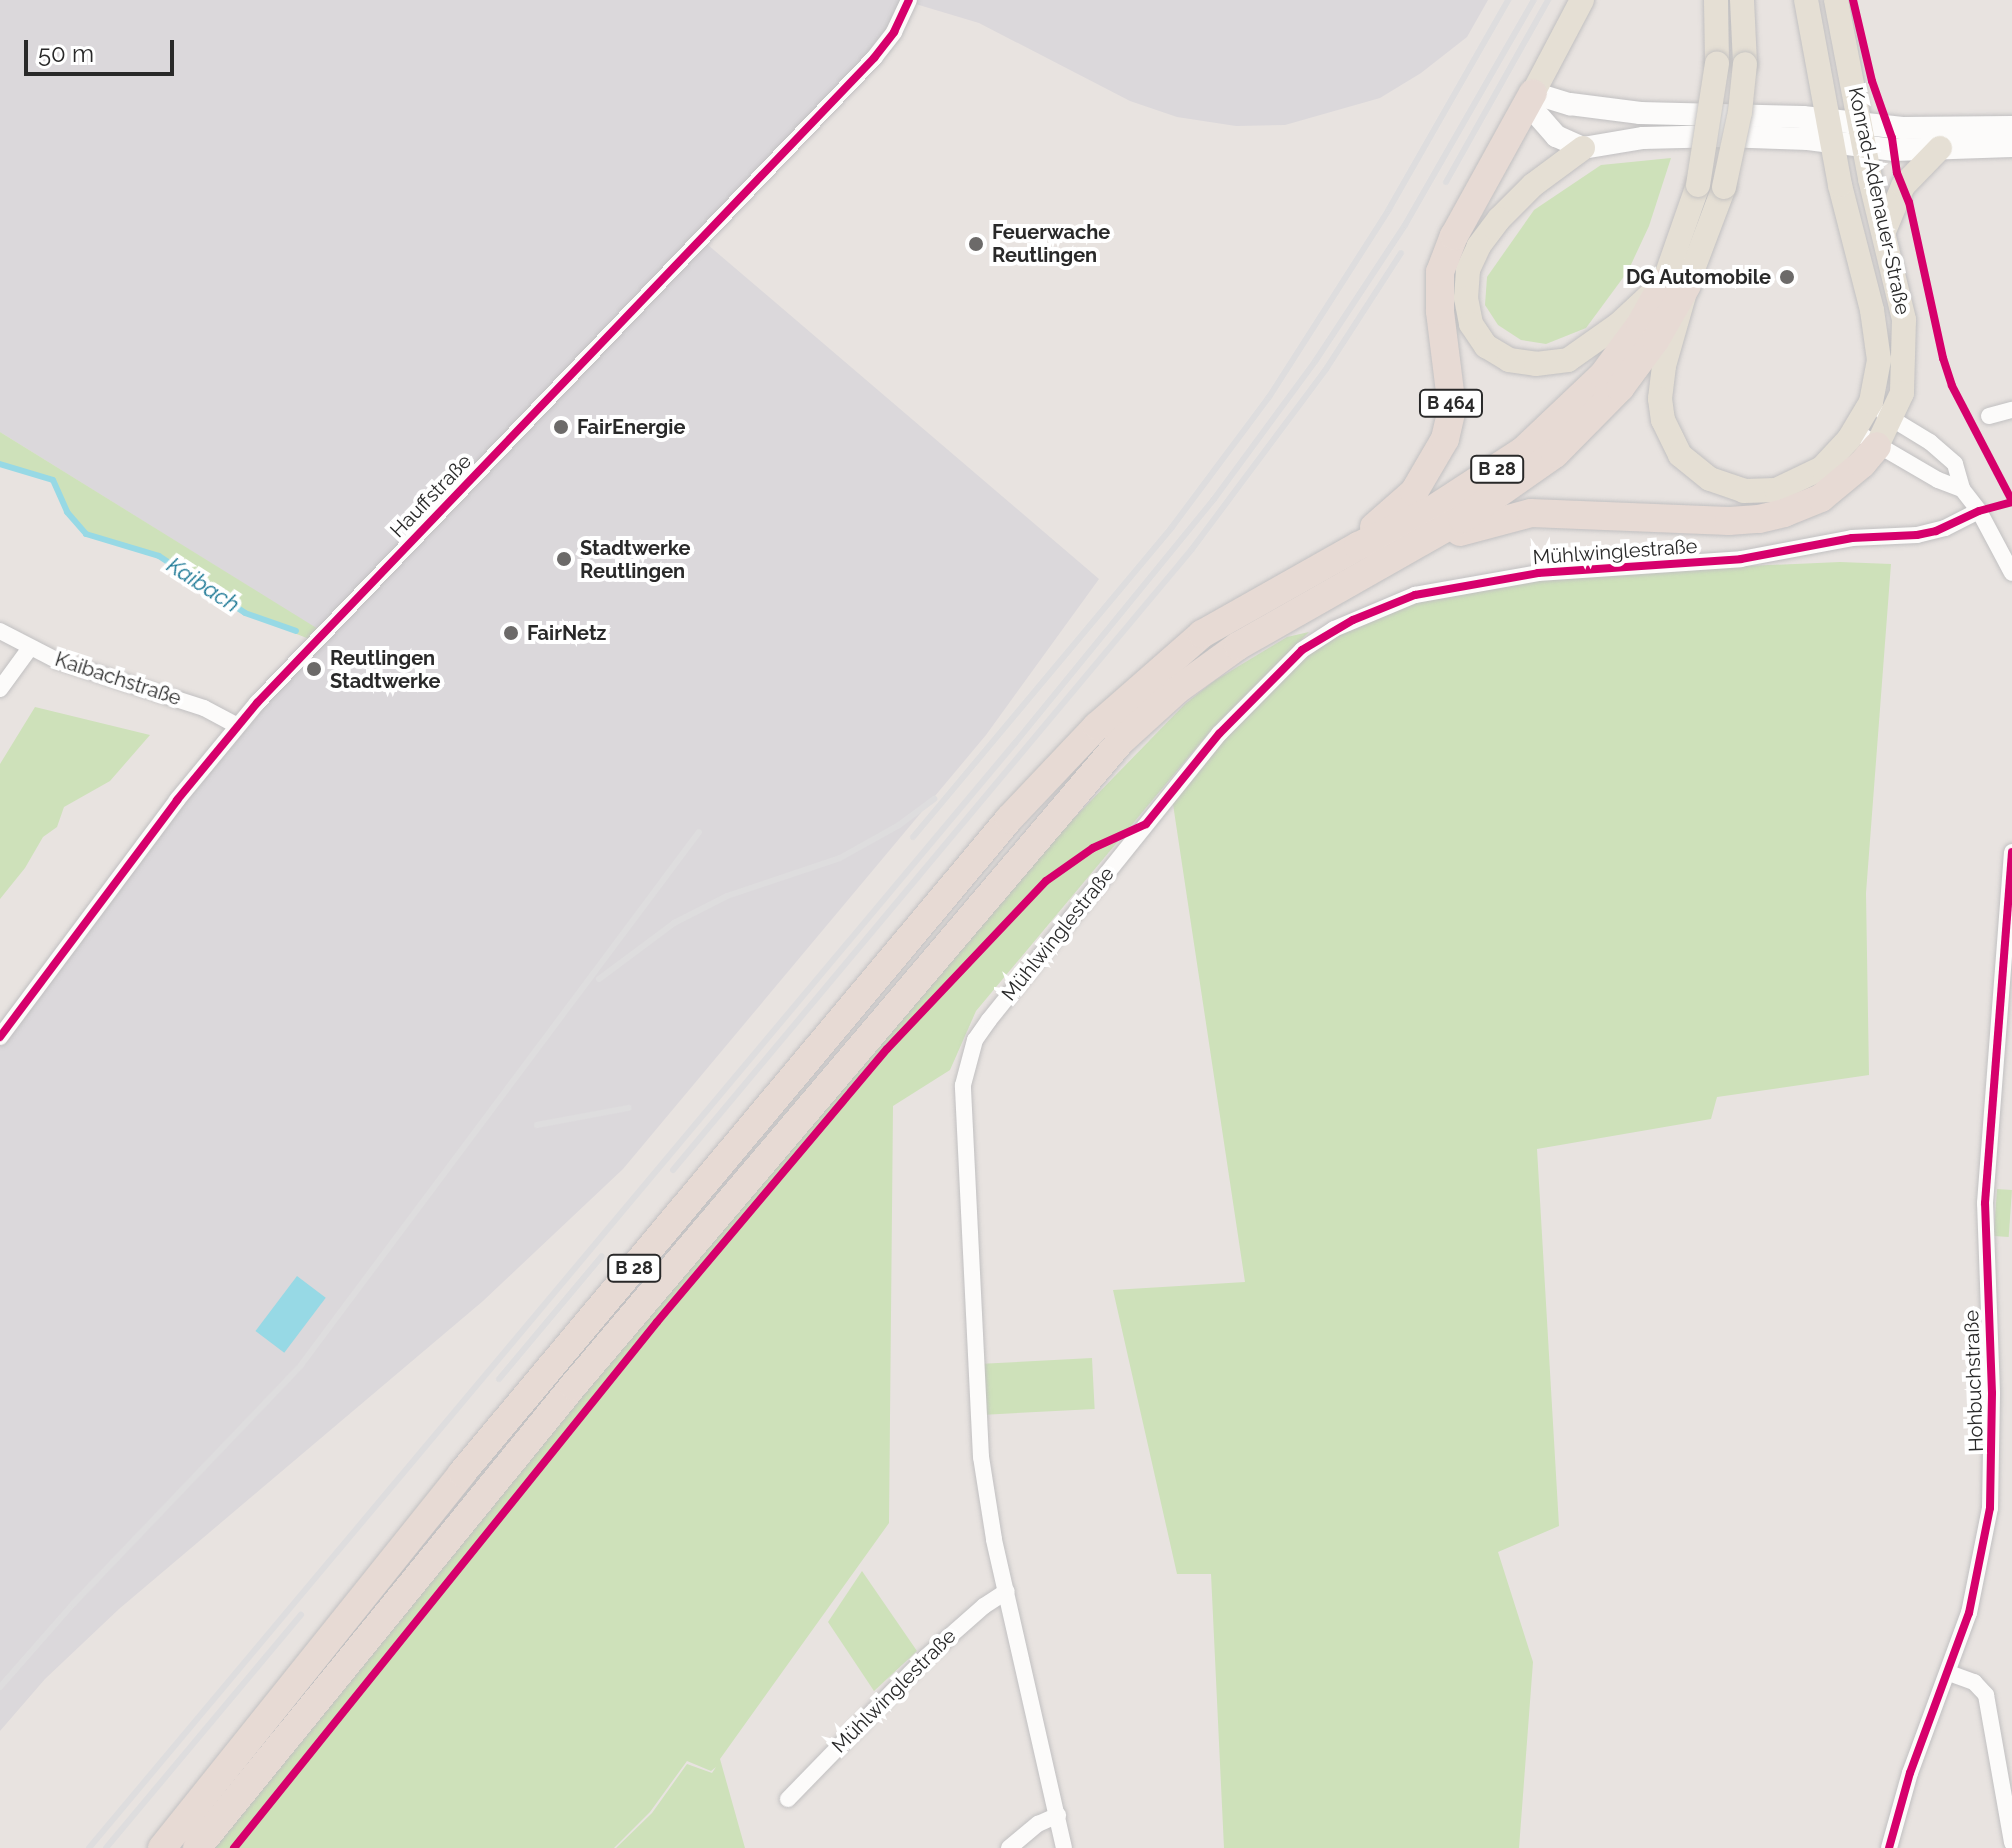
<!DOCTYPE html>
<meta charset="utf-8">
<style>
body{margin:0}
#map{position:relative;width:2012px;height:1848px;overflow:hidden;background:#e8e3e0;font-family:Raleway,sans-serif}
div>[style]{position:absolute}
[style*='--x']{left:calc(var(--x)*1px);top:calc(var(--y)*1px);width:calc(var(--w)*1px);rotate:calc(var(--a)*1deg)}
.industrial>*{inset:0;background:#dbd8db}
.green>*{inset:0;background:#cee1ba;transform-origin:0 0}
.water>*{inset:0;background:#97d9e5;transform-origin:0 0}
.stream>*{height:6px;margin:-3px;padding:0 3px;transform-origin:3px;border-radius:3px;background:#97d9e5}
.roads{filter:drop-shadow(0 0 2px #c1c0c1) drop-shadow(0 0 2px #c1c0c1)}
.street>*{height:16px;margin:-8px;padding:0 8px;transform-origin:8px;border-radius:8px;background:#fcfbfa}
.secondary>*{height:22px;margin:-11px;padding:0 11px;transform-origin:11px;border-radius:11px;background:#fcfbfa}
.primary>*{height:24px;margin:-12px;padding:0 12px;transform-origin:12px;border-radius:12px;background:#e5dfd4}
.highway>*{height:28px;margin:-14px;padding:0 14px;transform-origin:14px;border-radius:14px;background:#e7dad4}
.rail>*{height:6px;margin:-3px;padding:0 3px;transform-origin:3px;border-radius:3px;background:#deddde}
.bridges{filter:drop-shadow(0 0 2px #c4c2c1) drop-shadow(0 0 2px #c4c2c1)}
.primary-bridge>*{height:24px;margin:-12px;padding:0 12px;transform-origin:12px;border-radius:12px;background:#e5dfd4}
.cycleway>*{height:8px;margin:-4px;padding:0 4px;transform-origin:4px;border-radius:4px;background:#d6006c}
.dots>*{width:22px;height:22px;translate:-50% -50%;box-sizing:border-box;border:4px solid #fff;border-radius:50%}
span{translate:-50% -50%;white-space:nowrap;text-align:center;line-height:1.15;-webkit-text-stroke:8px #fff;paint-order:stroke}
.shield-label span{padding:2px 6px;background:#fff;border:2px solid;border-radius:6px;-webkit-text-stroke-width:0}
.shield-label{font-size:18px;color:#292929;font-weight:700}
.street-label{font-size:20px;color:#292929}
.poi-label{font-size:20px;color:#292929;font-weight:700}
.left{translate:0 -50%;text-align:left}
.right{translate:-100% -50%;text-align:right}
.water-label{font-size:22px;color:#157492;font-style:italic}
.scale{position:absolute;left:24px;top:40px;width:150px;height:36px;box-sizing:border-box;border:4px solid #292929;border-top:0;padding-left:10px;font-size:24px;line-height:28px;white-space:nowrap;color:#292929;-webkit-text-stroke:6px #fff;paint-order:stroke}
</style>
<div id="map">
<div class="industrial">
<i style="clip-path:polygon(0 0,1488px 0,1467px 37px,1421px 73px,1380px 98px,1285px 125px,1236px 126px,1177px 117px,1130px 101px,979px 23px,909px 2px,894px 32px,701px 239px,1099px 579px,986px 735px,623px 1169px,483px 1301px,119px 1609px,45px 1679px,0 1731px,0 1037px,77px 936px,322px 632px,0 432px)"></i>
</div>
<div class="green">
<i style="clip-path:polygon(1671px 158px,1649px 226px,1628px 271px,1586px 328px,1546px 344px,1521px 340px,1498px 325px,1485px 305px,1487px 277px,1534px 210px,1601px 165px)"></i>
<i style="clip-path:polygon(0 432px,323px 632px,314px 641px,245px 613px,159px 556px,86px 534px,67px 512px,53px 480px,0 464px)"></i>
<i style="clip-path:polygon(1840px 562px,1891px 564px,1866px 893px,1869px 1075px,1717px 1097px,1711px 1119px,1537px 1149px,1559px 1526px,1498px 1552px,1533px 1662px,1519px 1848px,1224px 1848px,1211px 1574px,1177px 1574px,1113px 1290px,1245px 1282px,1171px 791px,1304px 653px,1393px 605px,1538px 575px)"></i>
<i style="clip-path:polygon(1309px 632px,1212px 729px,976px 1011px,950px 1070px,893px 1106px,889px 1523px,720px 1759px,745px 1848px,616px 1848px,652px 1813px,687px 1764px,712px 1773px,716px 1767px,711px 1771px,687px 1761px,650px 1812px,614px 1848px,214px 1848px,584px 1392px,1043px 850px,1185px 704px,1214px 681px,1287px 637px)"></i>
<i style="clip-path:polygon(35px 707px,150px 735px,110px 781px,64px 807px,57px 827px,43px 837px,25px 868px,0 899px,0 764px)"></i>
<i style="left:1997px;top:1189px;width:15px;height:47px;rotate:4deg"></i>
<i style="left:1092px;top:1358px;width:51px;height:109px;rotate:87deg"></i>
<i style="clip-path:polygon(862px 1571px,917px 1651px,874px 1691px,828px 1622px)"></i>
</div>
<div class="water">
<i style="left:297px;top:1276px;width:36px;height:69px;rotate:37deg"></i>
</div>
<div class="stream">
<i style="--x:0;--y:464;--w:55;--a:16.8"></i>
<i style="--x:53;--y:480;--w:35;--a:66"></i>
<i style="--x:67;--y:512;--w:29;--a:49"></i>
<i style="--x:86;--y:534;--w:76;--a:16.8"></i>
<i style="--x:159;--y:556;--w:103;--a:33.5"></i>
<i style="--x:245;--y:613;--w:54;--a:19.4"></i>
</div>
<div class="roads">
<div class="street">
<i style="--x:1884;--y:414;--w:54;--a:31.3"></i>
<i style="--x:1930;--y:442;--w:33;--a:41"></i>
<i style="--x:1955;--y:464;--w:26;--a:74"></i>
<i style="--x:1962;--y:489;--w:28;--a:52"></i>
<i style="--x:1979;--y:511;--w:70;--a:62"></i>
<i style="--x:1989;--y:416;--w:24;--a:-15"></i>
<i style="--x:1854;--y:431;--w:97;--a:30.3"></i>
<i style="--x:1938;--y:480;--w:26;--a:21"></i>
<i style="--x:0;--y:631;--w:65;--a:27.3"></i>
<i style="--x:58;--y:661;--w:153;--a:17.8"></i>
<i style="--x:204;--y:708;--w:38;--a:28"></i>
<i style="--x:0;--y:689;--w:51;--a:-53.8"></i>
<i style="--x:0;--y:1037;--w:296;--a:-53.2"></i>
<i style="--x:177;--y:800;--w:126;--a:-50.5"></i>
<i style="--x:257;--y:703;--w:893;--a:-46.27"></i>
<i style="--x:874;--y:58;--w:33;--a:-52"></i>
<i style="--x:894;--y:32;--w:35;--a:-65"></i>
<i style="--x:1949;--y:1673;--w:27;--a:20"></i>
<i style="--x:1974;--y:1682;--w:18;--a:47"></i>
<i style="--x:1986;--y:1695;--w:150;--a:80"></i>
<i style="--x:788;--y:1799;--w:197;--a:-45.8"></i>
<i style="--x:925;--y:1658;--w:79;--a:-41.4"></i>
<i style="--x:984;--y:1606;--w:27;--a:-33"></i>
<i style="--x:1009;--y:1848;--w:38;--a:-40"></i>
<i style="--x:1038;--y:1824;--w:22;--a:-24"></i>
<i style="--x:1064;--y:1848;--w:317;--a:-102.8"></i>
<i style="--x:994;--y:1539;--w:83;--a:-99"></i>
<i style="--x:981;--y:1457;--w:372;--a:-92.8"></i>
<i style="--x:963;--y:1085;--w:47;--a:-75.1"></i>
<i style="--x:975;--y:1040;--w:24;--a:-55"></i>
<i style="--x:989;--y:1020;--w:367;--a:-51.2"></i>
<i style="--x:1219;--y:734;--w:118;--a:-45.3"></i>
<i style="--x:1302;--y:650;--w:38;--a:-33"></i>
<i style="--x:1334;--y:629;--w:88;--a:-22.8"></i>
<i style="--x:1415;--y:595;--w:125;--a:-10.1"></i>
<i style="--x:1538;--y:573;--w:203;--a:-3.9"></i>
<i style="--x:1741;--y:559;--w:113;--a:-10.7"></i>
<i style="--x:1852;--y:538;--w:65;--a:-2.6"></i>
<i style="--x:1917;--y:535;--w:29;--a:-14"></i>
<i style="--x:1945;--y:528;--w:38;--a:-27"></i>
<i style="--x:1889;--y:1848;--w:78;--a:-74.4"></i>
<i style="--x:1910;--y:1773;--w:171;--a:-69.8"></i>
<i style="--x:1969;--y:1613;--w:107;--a:-78.7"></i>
<i style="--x:1990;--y:1508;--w:115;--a:-89"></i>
<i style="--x:1992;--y:1393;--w:190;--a:-92.1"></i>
<i style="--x:1985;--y:1203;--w:352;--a:-85.6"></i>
</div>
<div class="secondary">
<i style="--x:1533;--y:93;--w:39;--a:17"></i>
<i style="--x:1570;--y:104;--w:71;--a:7.3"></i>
<i style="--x:1640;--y:113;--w:163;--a:1.4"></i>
<i style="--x:1803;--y:117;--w:100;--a:6.3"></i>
<i style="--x:1902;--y:128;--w:110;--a:-0.5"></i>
<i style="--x:1528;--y:104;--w:43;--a:48.8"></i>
<i style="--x:1556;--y:136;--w:30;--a:24"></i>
<i style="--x:1583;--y:148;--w:61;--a:-9.5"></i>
<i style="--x:1643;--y:138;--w:80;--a:-1.4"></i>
<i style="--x:1723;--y:136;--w:85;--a:2"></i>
<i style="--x:1808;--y:139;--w:87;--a:7.3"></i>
<i style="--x:1894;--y:150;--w:118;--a:-1.9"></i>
</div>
<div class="primary">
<i style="--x:1716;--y:0;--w:63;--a:89.1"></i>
<i style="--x:1742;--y:0;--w:64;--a:87.3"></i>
<i style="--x:1836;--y:0;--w:182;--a:79.2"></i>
<i style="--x:1870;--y:179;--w:145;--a:76.4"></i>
<i style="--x:1904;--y:320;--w:73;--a:91.6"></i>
<i style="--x:1902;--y:393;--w:59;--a:115.3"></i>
<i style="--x:1533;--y:93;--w:105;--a:-62.2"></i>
<i style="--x:1583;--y:148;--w:62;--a:143.5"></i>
<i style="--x:1533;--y:185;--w:48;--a:135"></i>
<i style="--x:1499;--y:219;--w:34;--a:127"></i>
<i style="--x:1479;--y:246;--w:26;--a:115"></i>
<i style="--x:1468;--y:270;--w:28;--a:94"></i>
<i style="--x:1466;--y:298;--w:26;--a:79"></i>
<i style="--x:1471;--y:324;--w:27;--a:56"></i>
<i style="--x:1486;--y:346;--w:27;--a:31"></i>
<i style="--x:1509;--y:360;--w:27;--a:8"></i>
<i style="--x:1536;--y:364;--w:32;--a:-7"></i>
<i style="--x:1568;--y:360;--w:62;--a:-35.2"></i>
<i style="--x:1619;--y:324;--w:62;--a:-43"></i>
<i style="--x:1664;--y:282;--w:103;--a:-70.7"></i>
<i style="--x:1724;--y:187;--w:105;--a:110.7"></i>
<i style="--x:1687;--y:285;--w:84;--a:105.9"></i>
<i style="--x:1664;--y:366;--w:33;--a:97"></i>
<i style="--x:1660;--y:399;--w:21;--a:82"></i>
<i style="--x:1663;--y:420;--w:39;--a:64"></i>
<i style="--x:1680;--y:455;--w:38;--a:39"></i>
<i style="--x:1710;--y:479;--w:36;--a:19"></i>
<i style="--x:1744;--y:491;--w:32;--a:-2"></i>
<i style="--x:1776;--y:490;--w:51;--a:-25.6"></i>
<i style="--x:1822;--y:468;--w:40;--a:-47"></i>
<i style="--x:1849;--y:439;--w:43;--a:-59.3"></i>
<i style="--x:1871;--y:402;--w:43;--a:-79.2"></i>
<i style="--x:1879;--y:360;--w:50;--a:-98"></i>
<i style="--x:1872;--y:310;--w:129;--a:-104.4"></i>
<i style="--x:1840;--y:185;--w:188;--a:-100.4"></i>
<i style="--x:1884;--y:231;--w:49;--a:-67.1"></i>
<i style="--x:1903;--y:186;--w:53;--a:-45.8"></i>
</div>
<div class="highway">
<i style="--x:1374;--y:527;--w:53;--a:-41.2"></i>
<i style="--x:1414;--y:492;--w:61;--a:-59.7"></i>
<i style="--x:1445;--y:439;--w:32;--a:-77"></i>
<i style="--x:1452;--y:408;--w:98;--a:-97.1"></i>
<i style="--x:1440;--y:311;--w:39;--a:-90"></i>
<i style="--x:1440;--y:272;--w:39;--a:-69"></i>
<i style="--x:1454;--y:236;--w:163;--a:-61.1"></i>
<i style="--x:1460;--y:532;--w:73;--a:-15"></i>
<i style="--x:1531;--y:513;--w:198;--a:2.3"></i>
<i style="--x:1729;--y:521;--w:30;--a:-4"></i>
<i style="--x:1759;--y:519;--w:26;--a:-13"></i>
<i style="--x:1784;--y:513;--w:40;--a:-22"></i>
<i style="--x:1821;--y:498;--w:53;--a:-39.7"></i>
<i style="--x:1862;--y:464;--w:23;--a:-50"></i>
<i style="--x:162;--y:1848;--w:480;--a:-51.3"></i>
<i style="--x:462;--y:1473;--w:853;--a:-50.09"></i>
<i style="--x:1009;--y:819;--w:128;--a:-46.6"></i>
<i style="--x:1097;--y:726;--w:140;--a:-41.2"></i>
<i style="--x:1202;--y:634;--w:179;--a:-29.4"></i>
<i style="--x:1358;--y:546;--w:82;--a:-25.9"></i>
<i style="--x:1432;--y:510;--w:110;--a:-33.1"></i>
<i style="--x:1524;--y:450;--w:109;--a:-43.5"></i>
<i style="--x:1603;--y:375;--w:62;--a:-53.5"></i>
<i style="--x:1640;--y:325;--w:49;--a:-60.8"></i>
<i style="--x:197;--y:1848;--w:596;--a:-50.86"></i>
<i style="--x:573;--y:1386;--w:845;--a:-49.66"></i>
<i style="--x:1120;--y:742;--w:77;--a:-42.4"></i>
<i style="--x:1177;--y:690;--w:75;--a:-35.8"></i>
<i style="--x:1238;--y:646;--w:257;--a:-29.6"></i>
<i style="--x:1462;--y:519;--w:113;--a:-35"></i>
<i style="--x:1555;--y:454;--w:93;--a:-45.4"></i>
<i style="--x:1620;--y:388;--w:61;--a:-53.7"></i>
<i style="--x:1656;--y:339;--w:62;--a:-60.1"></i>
</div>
</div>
<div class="rail">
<i style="--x:1446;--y:182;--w:209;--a:-60.7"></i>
<i style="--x:913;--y:837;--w:404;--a:-50.1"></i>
<i style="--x:1172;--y:527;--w:162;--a:-53.3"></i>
<i style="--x:1269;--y:397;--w:223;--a:-57.4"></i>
<i style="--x:1389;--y:209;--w:241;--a:-60.3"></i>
<i style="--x:599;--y:979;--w:94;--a:-36.7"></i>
<i style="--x:674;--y:923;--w:59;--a:-27"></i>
<i style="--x:727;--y:896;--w:119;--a:-18.6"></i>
<i style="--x:840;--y:858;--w:68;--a:-29.2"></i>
<i style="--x:899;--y:825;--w:44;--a:-36.6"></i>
<i style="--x:537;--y:1125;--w:93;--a:-10.6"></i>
<i style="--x:673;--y:1170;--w:809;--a:-50.11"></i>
<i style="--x:1192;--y:549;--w:224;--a:-53.3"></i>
<i style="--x:1326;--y:369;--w:138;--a:-57.1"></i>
<i style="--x:499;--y:1379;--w:160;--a:-50.1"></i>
<i style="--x:0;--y:1687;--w:111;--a:-48.7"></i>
<i style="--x:73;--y:1604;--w:330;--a:-46.3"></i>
<i style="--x:301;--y:1365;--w:665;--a:-53.25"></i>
<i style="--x:89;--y:1848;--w:1442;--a:-50.04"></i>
<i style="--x:1015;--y:743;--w:315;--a:-50.8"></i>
<i style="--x:1214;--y:499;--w:172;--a:-53.7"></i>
<i style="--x:1316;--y:360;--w:162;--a:-56.6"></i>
<i style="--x:1405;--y:225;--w:259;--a:-60.2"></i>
<i style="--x:106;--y:1848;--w:304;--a:-50.1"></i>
</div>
<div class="bridges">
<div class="primary-bridge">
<i style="--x:1698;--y:185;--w:123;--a:-81.1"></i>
<i style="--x:1724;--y:187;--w:77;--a:-78"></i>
<i style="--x:1740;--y:112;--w:48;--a:-84.1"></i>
</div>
</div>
<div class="cycleway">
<i style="--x:1853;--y:0;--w:83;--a:76.8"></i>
<i style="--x:1872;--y:81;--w:60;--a:70.7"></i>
<i style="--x:1892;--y:138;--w:35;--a:82"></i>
<i style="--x:1897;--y:173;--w:31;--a:68"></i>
<i style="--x:1909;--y:202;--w:160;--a:77.7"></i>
<i style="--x:1943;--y:358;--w:29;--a:72"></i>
<i style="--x:1952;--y:386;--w:130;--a:62.4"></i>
<i style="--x:0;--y:1037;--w:296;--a:-53.2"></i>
<i style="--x:177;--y:800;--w:126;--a:-50.5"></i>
<i style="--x:257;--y:703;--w:893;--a:-46.27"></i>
<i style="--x:874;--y:58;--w:33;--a:-52"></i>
<i style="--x:894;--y:32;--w:35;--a:-65"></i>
<i style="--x:234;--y:1848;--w:675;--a:-51.19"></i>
<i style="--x:657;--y:1322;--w:357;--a:-49.9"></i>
<i style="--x:887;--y:1049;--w:231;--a:-46.6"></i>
<i style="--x:1046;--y:881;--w:57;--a:-35.1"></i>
<i style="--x:1093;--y:848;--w:58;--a:-24.4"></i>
<i style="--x:1146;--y:824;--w:116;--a:-51"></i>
<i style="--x:1219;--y:734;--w:118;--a:-45.3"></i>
<i style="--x:1302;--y:650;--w:59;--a:-30.5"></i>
<i style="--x:1353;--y:620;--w:67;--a:-22"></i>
<i style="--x:1415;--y:595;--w:125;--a:-10.1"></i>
<i style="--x:1538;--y:573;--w:203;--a:-3.9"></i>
<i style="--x:1741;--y:559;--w:113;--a:-10.7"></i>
<i style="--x:1852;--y:538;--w:65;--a:-2.6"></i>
<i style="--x:1917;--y:535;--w:19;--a:-12"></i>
<i style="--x:1936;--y:531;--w:47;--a:-24.9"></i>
<i style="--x:1979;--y:511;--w:34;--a:-15"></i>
<i style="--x:1889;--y:1848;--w:78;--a:-74.4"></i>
<i style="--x:1910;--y:1773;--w:171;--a:-69.8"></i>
<i style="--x:1969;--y:1613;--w:107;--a:-78.7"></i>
<i style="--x:1990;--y:1508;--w:115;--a:-89"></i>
<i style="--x:1992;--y:1393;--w:190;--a:-92.1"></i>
<i style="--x:1985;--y:1203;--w:352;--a:-85.6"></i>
</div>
<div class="dots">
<i style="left:976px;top:244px;background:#6c6a69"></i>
<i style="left:1787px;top:277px;background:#6c6a69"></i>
<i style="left:561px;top:427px;background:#6c6a69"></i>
<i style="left:564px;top:559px;background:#6c6a69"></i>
<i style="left:511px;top:633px;background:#6c6a69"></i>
<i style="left:314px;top:669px;background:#6c6a69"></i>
</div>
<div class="shield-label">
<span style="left:1451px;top:403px">B 464</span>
<span style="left:1497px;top:469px">B 28</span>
<span style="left:634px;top:1268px">B 28</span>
</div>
<div class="street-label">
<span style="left:1879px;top:201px;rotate:78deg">Konrad-Adenauer-Straße</span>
<span style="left:431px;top:496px;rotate:-46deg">Hauffstraße</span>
<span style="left:1615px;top:552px;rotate:-4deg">Mühlwinglestraße</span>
<span style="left:118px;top:679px;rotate:18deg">Kaibachstraße</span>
<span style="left:1058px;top:934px;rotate:-51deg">Mühlwinglestraße</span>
<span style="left:1974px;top:1381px;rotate:-92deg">Hohbuchstraße</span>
<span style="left:894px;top:1691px;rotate:-45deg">Mühlwinglestraße</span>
</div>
<div class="poi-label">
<span class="left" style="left:992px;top:244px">Feuerwache<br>Reutlingen</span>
<span class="right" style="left:1771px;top:277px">DG Automobile</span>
<span class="left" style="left:577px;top:427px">FairEnergie</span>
<span class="left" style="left:580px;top:560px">Stadtwerke<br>Reutlingen</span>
<span class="left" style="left:527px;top:633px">FairNetz</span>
<span class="left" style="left:330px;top:670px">Reutlingen<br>Stadtwerke</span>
</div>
<div class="water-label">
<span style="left:203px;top:585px;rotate:33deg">Kaibach</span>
</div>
<div class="scale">50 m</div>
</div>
